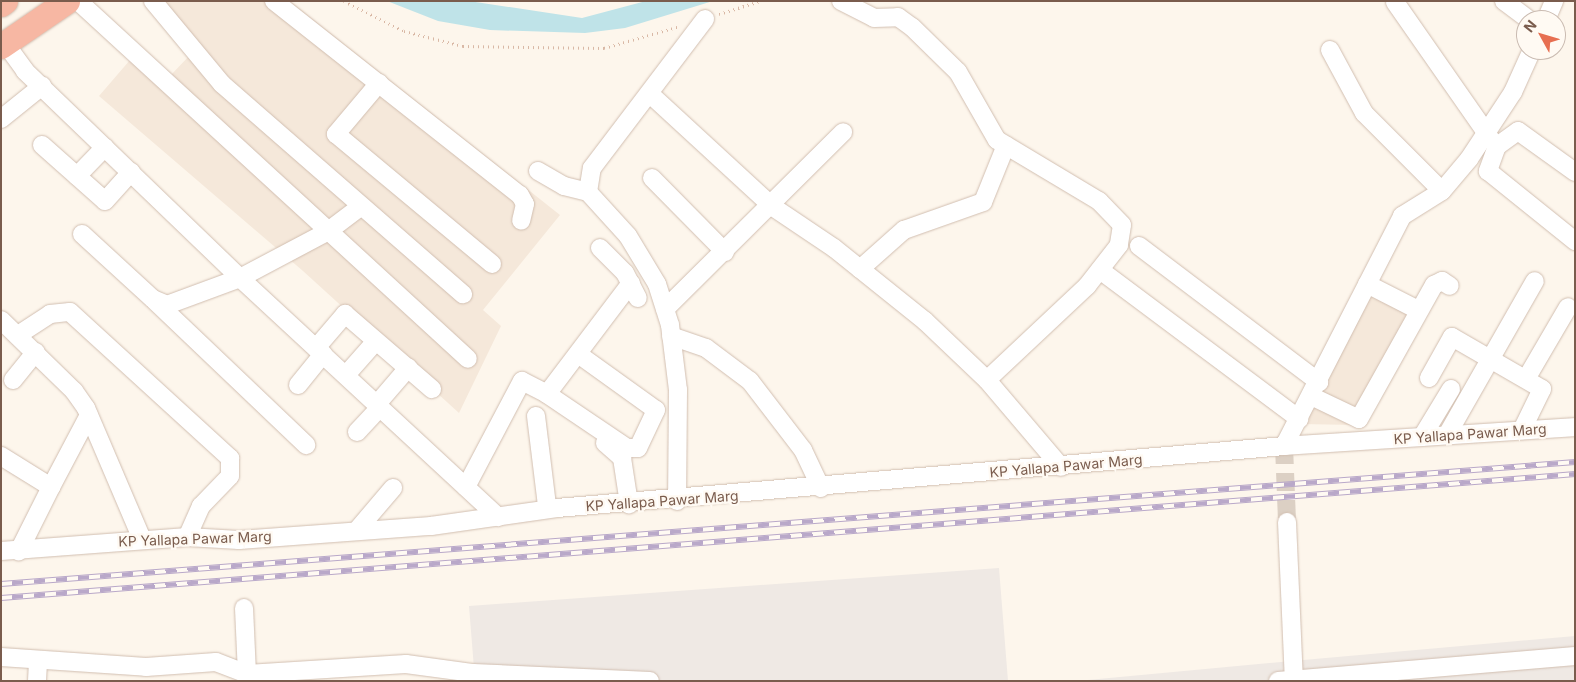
<!DOCTYPE html>
<style>
body{margin:0}
#map{position:relative;width:1576px;height:682px;overflow:hidden;background:#fdf6ec;font-family:Inter,sans-serif}
div>[style]{position:absolute}
[style*='--x']{left:calc(var(--x)*1px);top:calc(var(--y)*1px);width:calc(var(--w)*1px);rotate:calc(var(--a)*1deg)}
.residential>*{inset:0;background:#f5e8da}
.industrial>*{inset:0;background:#efe9e4}
.water>*{inset:0;background:#bfe3e8}
.minor-tunnel>*{height:18px;margin-top:-9px;transform-origin:0;background:repeating-linear-gradient(90deg,#dcd0c4 0 18px,transparent 0 27px)}
.path>*{height:2.5px;margin-top:-1.25px;transform-origin:0;background:repeating-linear-gradient(90deg,#d9b8a5 0 1px,transparent 0 5px)}
.roads{filter:drop-shadow(0 0 1px #d1beb0) drop-shadow(0 0 1px #d1beb0)}
.minor>*{height:18px;margin:-9px;padding:0 9px;transform-origin:9px;border-radius:9px;background:#fff}
.highway>*{height:25px;margin:-12.5px;padding:0 12.5px;transform-origin:12.5px;border-radius:12.5px;background:#f7b7a3}
.rail>*{height:5.5px;margin-top:-2.75px;transform-origin:0;background:repeating-linear-gradient(90deg,#fffaf3 0 11px,#b9a8c9 0 22px);box-sizing:border-box;border-block:1px solid #b9a8c9}
span{translate:-50% -50%;white-space:nowrap;text-align:center;line-height:1.15;-webkit-text-stroke:4.5px #fffaf3;paint-order:stroke}
.street-label{font-size:14px;color:#7a5c4d}
.frame{position:absolute;inset:0;border:2px solid #7a5c4d;pointer-events:none}
.north{position:absolute;left:1516px;top:10px;width:50px;height:50px;box-sizing:border-box;background:#fffaf3;border:1px solid #cabbb1;border-radius:50%;rotate:309deg;font-size:14px;font-weight:700;line-height:20px;text-align:center;color:#7a5c4d}
.north::after{content:'';display:block;margin:auto;width:18px;height:22px;background:#e76f51;clip-path:polygon(50% 0,100% 100%,50% 72%,0 100%)}
</style>
<div id="map">
<div class="residential">
<i style="clip-path:polygon(150px 1px,290px 1px,560px 215px,483px 310px,501px 326px,459px 413px,303px 271px,99px 96px,130px 60px,168px 78px,192px 53px)"></i>
<i style="clip-path:polygon(1371px 281px,1417px 306px,1356px 425px,1300px 424px)"></i>
</div>
<div class="industrial">
<i style="clip-path:polygon(999px 568px,1008px 681px,475px 681px,469px 606px)"></i>
<i style="clip-path:polygon(1575px 636px,1575px 681px,1077px 681px,1292px 661px)"></i>
</div>
<div class="water">
<i style="clip-path:polygon(387px 1px,469px 1px,582px 18px,646px 1px,713px 1px,625px 28px,585px 33px,490px 30px,438px 21px)"></i>
</div>
<div class="minor-tunnel">
<i style="--x:1284;--y:446;--w:76;--a:87.7"></i>
</div>
<div class="path">
<i style="--x:344;--y:1;--w:67;--a:26.6"></i>
<i style="--x:404;--y:31;--w:61;--a:14.3"></i>
<i style="--x:463;--y:46;--w:141;--a:0.8"></i>
<i style="--x:604;--y:48;--w:79;--a:-16.1"></i>
<i style="--x:719;--y:14;--w:43;--a:-17.6"></i>
</div>
<div class="roads">
<div class="minor">
<i style="--x:78;--y:1;--w:529;--a:42.55"></i>
<i style="--x:153;--y:1;--w:108;--a:50.3"></i>
<i style="--x:222;--y:84;--w:320;--a:41.1"></i>
<i style="--x:274;--y:1;--w:313;--a:38.3"></i>
<i style="--x:520;--y:195;--w:10;--a:61"></i>
<i style="--x:525;--y:204;--w:17;--a:103"></i>
<i style="--x:841;--y:1;--w:37;--a:27"></i>
<i style="--x:874;--y:18;--w:24;--a:-2"></i>
<i style="--x:898;--y:17;--w:17;--a:36"></i>
<i style="--x:912;--y:27;--w:64;--a:44.4"></i>
<i style="--x:958;--y:72;--w:78;--a:60.2"></i>
<i style="--x:997;--y:140;--w:119;--a:30.9"></i>
<i style="--x:1099;--y:201;--w:33;--a:46"></i>
<i style="--x:1122;--y:225;--w:20;--a:99"></i>
<i style="--x:1119;--y:245;--w:52;--a:128"></i>
<i style="--x:1087;--y:286;--w:137;--a:136.8"></i>
<i style="--x:1504;--y:1;--w:31;--a:37"></i>
<i style="--x:1395;--y:2;--w:169;--a:55.1"></i>
<i style="--x:1546;--y:20;--w:21;--a:-67"></i>
<i style="--x:5;--y:43;--w:34;--a:54"></i>
<i style="--x:25;--y:71;--w:298;--a:43.9"></i>
<i style="--x:240;--y:278;--w:352;--a:42.8"></i>
<i style="--x:1330;--y:50;--w:72;--a:61.6"></i>
<i style="--x:1364;--y:113;--w:110;--a:45"></i>
<i style="--x:379;--y:83;--w:67;--a:130.1"></i>
<i style="--x:336;--y:134;--w:203;--a:39.8"></i>
<i style="--x:650;--y:94;--w:167;--a:42.6"></i>
<i style="--x:773;--y:207;--w:73;--a:33.9"></i>
<i style="--x:834;--y:248;--w:117;--a:38.7"></i>
<i style="--x:925;--y:321;--w:86;--a:43.6"></i>
<i style="--x:987;--y:380;--w:114;--a:49.6"></i>
<i style="--x:1;--y:119;--w:53;--a:-38.8"></i>
<i style="--x:42;--y:145;--w:84;--a:41.6"></i>
<i style="--x:105;--y:201;--w:39;--a:-48"></i>
<i style="--x:538;--y:171;--w:30;--a:30"></i>
<i style="--x:564;--y:186;--w:25;--a:14"></i>
<i style="--x:588;--y:192;--w:59;--a:47.7"></i>
<i style="--x:628;--y:236;--w:56;--a:58.9"></i>
<i style="--x:657;--y:284;--w:43;--a:72.4"></i>
<i style="--x:670;--y:325;--w:65;--a:83"></i>
<i style="--x:678;--y:390;--w:111;--a:90.5"></i>
<i style="--x:1575;--y:172;--w:70;--a:-144.3"></i>
<i style="--x:1518;--y:131;--w:26;--a:144"></i>
<i style="--x:1497;--y:146;--w:27;--a:110"></i>
<i style="--x:1488;--y:171;--w:112;--a:38.8"></i>
<i style="--x:77;--y:176;--w:40;--a:-46"></i>
<i style="--x:652;--y:178;--w:104;--a:45.4"></i>
<i style="--x:588;--y:192;--w:24;--a:-81"></i>
<i style="--x:592;--y:168;--w:187;--a:-52.8"></i>
<i style="--x:82;--y:234;--w:96;--a:42.5"></i>
<i style="--x:153;--y:299;--w:15;--a:23"></i>
<i style="--x:167;--y:305;--w:78;--a:-20.3"></i>
<i style="--x:240;--y:278;--w:98;--a:-27.9"></i>
<i style="--x:327;--y:232;--w:41;--a:-37.1"></i>
<i style="--x:1139;--y:246;--w:226;--a:37.1"></i>
<i style="--x:600;--y:248;--w:35;--a:45"></i>
<i style="--x:625;--y:273;--w:28;--a:63"></i>
<i style="--x:860;--y:269;--w:59;--a:-41.6"></i>
<i style="--x:904;--y:230;--w:84;--a:-19.5"></i>
<i style="--x:983;--y:202;--w:61;--a:-68"></i>
<i style="--x:1100;--y:270;--w:249;--a:36.8"></i>
<i style="--x:1367;--y:284;--w:57;--a:27"></i>
<i style="--x:155;--y:301;--w:209;--a:43.6"></i>
<i style="--x:665;--y:309;--w:251;--a:-44.8"></i>
<i style="--x:1;--y:320;--w:102;--a:44.2"></i>
<i style="--x:74;--y:391;--w:21;--a:55"></i>
<i style="--x:86;--y:408;--w:142;--a:66.9"></i>
<i style="--x:18;--y:335;--w:38;--a:-33"></i>
<i style="--x:50;--y:314;--w:20;--a:-6"></i>
<i style="--x:70;--y:312;--w:217;--a:42.4"></i>
<i style="--x:230;--y:458;--w:18;--a:90"></i>
<i style="--x:230;--y:476;--w:42;--a:134"></i>
<i style="--x:201;--y:506;--w:34;--a:114"></i>
<i style="--x:671;--y:336;--w:37;--a:19"></i>
<i style="--x:706;--y:348;--w:55;--a:36.9"></i>
<i style="--x:750;--y:381;--w:87;--a:52.5"></i>
<i style="--x:803;--y:450;--w:42;--a:64.7"></i>
<i style="--x:316;--y:348;--w:45;--a:-49.5"></i>
<i style="--x:345;--y:314;--w:115;--a:40.8"></i>
<i style="--x:578;--y:354;--w:96;--a:35.7"></i>
<i style="--x:656;--y:410;--w:42;--a:115.3"></i>
<i style="--x:638;--y:448;--w:11;--a:180"></i>
<i style="--x:627;--y:448;--w:97;--a:-146"></i>
<i style="--x:547;--y:394;--w:139;--a:-52.9"></i>
<i style="--x:346;--y:375;--w:45;--a:-48.6"></i>
<i style="--x:1429;--y:378;--w:47;--a:-60.7"></i>
<i style="--x:1452;--y:337;--w:104;--a:30"></i>
<i style="--x:1542;--y:389;--w:46;--a:116"></i>
<i style="--x:1526;--y:379;--w:83;--a:-59.7"></i>
<i style="--x:13;--y:380;--w:36;--a:-51"></i>
<i style="--x:298;--y:385;--w:40;--a:-51"></i>
<i style="--x:1311;--y:396;--w:53;--a:25.6"></i>
<i style="--x:1359;--y:419;--w:154;--a:-60.8"></i>
<i style="--x:1434;--y:285;--w:9;--a:-27"></i>
<i style="--x:1442;--y:281;--w:9;--a:32"></i>
<i style="--x:377;--y:404;--w:48;--a:-49.3"></i>
<i style="--x:536;--y:416;--w:90;--a:83"></i>
<i style="--x:357;--y:432;--w:34;--a:-47"></i>
<i style="--x:1447;--y:435;--w:177;--a:-60.3"></i>
<i style="--x:1422;--y:437;--w:56;--a:-58.9"></i>
<i style="--x:605;--y:443;--w:23;--a:41"></i>
<i style="--x:622;--y:458;--w:47;--a:81.3"></i>
<i style="--x:1284;--y:446;--w:259;--a:-62.8"></i>
<i style="--x:1402;--y:216;--w:47;--a:-32"></i>
<i style="--x:1442;--y:191;--w:42;--a:-49.8"></i>
<i style="--x:1469;--y:159;--w:80;--a:-56.7"></i>
<i style="--x:1513;--y:92;--w:46;--a:-65.7"></i>
<i style="--x:1;--y:456;--w:59;--a:31.8"></i>
<i style="--x:51;--y:487;--w:72;--a:116.6"></i>
<i style="--x:51;--y:487;--w:81;--a:-62.2"></i>
<i style="--x:466;--y:487;--w:120;--a:-62.2"></i>
<i style="--x:522;--y:381;--w:28;--a:27"></i>
<i style="--x:1287;--y:522;--w:159;--a:87.5"></i>
<i style="--x:358;--y:529;--w:54;--a:-49.5"></i>
<i style="--x:1;--y:551;--w:187;--a:-4.3"></i>
<i style="--x:187;--y:537;--w:52;--a:3.3"></i>
<i style="--x:239;--y:540;--w:193;--a:-4.2"></i>
<i style="--x:431;--y:526;--w:127;--a:-8.1"></i>
<i style="--x:557;--y:508;--w:730;--a:-4.87"></i>
<i style="--x:1284;--y:446;--w:292;--a:-3.7"></i>
<i style="--x:244;--y:608;--w:66;--a:87.4"></i>
<i style="--x:1;--y:657;--w:145;--a:3.9"></i>
<i style="--x:146;--y:667;--w:70;--a:-4.1"></i>
<i style="--x:216;--y:662;--w:33;--a:21"></i>
<i style="--x:247;--y:674;--w:159;--a:-3.6"></i>
<i style="--x:406;--y:664;--w:68;--a:7.7"></i>
<i style="--x:473;--y:673;--w:177;--a:2.6"></i>
<i style="--x:37;--y:681;--w:19;--a:-87"></i>
<i style="--x:1278;--y:681;--w:298;--a:-4.8"></i>
</div>
<div class="highway">
<i style="--x:1;--y:4;--w:5;--a:-37"></i>
<i style="--x:1;--y:46;--w:80;--a:-34.3"></i>
</div>
</div>
<div class="rail">
<i style="--x:1;--y:584;--w:1579;--a:-4.43"></i>
<i style="--x:1;--y:598;--w:1579;--a:-4.5"></i>
</div>
<div class="street-label">
<span style="left:1470px;top:434px;rotate:-4deg">KP Yallapa Pawar Marg</span>
<span style="left:1066px;top:466px;rotate:-5deg">KP Yallapa Pawar Marg</span>
<span style="left:662px;top:501px;rotate:-4deg">KP Yallapa Pawar Marg</span>
<span style="left:195px;top:539px;rotate:-2deg">KP Yallapa Pawar Marg</span>
</div>
<div class="frame"></div>
<div class="north">N</div>
</div>
